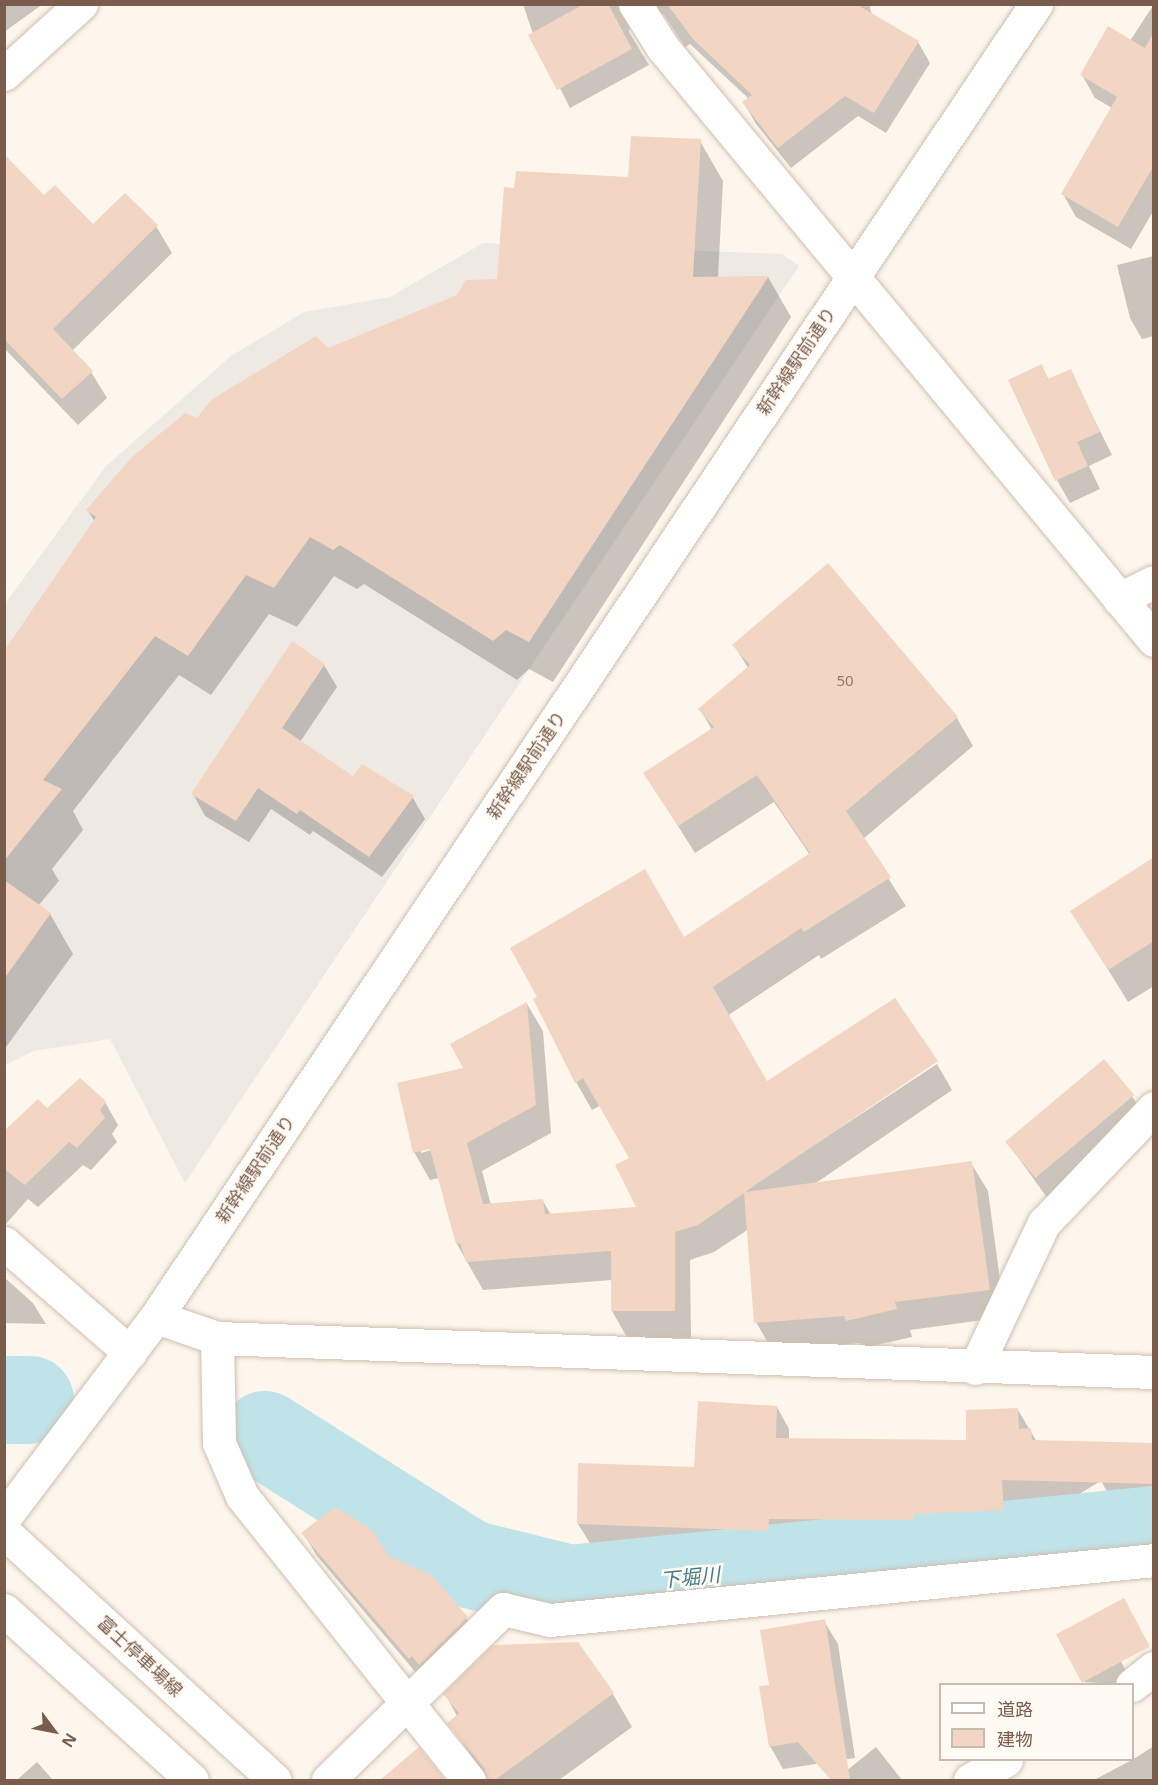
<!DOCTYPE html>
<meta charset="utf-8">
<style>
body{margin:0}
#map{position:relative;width:1158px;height:1785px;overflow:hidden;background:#fdf6ec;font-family:"Noto Sans","Noto Sans JP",sans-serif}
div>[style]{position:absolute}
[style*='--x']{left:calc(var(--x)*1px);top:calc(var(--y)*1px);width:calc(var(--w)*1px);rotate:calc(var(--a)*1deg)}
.industrial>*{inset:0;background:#efe9e4}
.shadow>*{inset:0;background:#0003}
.river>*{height:88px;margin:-44px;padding:0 44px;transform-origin:44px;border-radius:44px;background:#bfe3e8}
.building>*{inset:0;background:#f3d5c3;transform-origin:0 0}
.roads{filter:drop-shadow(0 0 2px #d1beb0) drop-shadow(0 0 2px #d1beb0)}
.minor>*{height:33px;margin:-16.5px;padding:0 16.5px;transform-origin:16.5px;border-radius:16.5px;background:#fff}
.tertiary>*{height:33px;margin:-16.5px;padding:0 16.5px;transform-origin:16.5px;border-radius:16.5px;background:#fff}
.secondary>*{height:33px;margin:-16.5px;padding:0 16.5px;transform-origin:16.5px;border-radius:16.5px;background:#fff}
span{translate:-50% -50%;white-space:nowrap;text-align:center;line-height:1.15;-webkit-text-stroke:5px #fffaf3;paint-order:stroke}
.number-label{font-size:15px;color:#987a6a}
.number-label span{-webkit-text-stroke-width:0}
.street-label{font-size:18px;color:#7a5c4d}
.water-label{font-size:20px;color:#437c86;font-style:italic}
.frame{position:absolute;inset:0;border:6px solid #7a5c4d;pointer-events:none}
.legend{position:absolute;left:939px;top:1683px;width:195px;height:78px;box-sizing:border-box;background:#fffaf3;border:2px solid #cabbb1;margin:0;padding:8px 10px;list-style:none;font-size:18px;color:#7a5c4d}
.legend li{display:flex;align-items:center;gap:12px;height:30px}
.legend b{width:30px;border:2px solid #cabbb1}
.north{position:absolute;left:24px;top:1701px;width:60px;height:60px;-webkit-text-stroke:4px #fffaf3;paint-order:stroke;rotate:122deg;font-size:16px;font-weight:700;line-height:24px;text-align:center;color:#7a5c4d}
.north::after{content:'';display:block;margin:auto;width:21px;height:27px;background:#7a5c4d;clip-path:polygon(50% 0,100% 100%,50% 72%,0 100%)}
</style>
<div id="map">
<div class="industrial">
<i style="clip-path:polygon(483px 243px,782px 254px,799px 266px,185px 1183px,110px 1039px,34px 1051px,5px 1065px,5px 604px,106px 466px,231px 356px,304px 312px,390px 297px)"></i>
</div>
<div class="shadow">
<i style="clip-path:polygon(4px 4px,43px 4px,4px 32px)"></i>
<i style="clip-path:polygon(523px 4px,625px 4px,631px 14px,629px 32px,649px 65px,570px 108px,533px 34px)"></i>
<i style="clip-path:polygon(647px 4px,869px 4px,872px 15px,918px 42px,930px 63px,886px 133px,858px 116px,791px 168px,756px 124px,744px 103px,749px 99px,690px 44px,685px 47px,664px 15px)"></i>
<i style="clip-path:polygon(1154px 4px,1154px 210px,1131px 249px,1076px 217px,1063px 194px,1112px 108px,1095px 98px,1082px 75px,1130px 41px)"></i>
<i style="clip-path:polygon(700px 141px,723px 181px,718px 278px,768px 277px,791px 317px,553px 682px,529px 669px,517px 680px,364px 584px,357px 589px,334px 576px,297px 627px,269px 614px,211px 695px,179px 675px,73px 811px,83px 830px,52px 869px,59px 881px,38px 906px,50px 914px,73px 954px,4px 1050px,4px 654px,95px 522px,88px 511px,198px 420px,327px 350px,498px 281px,630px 178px)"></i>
<i style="clip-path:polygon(4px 156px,44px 197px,93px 226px,156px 226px,172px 253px,72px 351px,91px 372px,107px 398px,78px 425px,4px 348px)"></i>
<i style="clip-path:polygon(1154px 256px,1154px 336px,1142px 339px,1130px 318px,1117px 265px)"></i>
<i style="clip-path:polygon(1041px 366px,1049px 380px,1070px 371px,1112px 455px,1089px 466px,1100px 489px,1070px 503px,1057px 480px)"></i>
<i style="clip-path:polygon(evenodd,734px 645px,957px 718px,973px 746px,863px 839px,906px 906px,821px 959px,819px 955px,727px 1016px,738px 1195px,937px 1064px,952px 1090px,813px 1185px,971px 1163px,988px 1191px,1005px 1317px,910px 1330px,912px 1337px,863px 1348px,860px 1343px,772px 1350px,756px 1322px,749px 1229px,714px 1252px,690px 1260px,691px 1338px,628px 1339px,612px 1311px,612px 1280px,483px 1290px,457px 1244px,439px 1178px,430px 1180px,414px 1152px,466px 1069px,527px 1004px,543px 1031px,551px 1133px,482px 1171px,491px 1205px,543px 1201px,551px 1215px,639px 1208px,631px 1159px,601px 1105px,592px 1110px,576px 1082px,684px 939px,810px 855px,774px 802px,695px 853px,645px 774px,712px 730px,700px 709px,748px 668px,734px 645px,438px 1148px,421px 1153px,421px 1149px,438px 1148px)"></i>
<i style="clip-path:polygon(324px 665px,337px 687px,300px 742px,353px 778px,363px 766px,413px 798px,425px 819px,382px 877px,313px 831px,310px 835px,271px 809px,249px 842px,205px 816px,193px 794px)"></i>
<i style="clip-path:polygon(1154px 859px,1154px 986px,1128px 1002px,1072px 911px)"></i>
<i style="clip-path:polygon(1132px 1096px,1146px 1119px,1048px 1199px,1007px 1142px)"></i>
<i style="clip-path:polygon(105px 1102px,118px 1125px,112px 1134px,117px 1142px,91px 1170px,83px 1165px,38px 1207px,28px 1199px,4px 1226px,4px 1134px,47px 1110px)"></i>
<i style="clip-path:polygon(4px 1277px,33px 1303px,46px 1324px,4px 1323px)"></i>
<i style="clip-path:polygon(777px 1407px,789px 1429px,789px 1439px,968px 1441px,1018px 1410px,1037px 1442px,1154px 1444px,1154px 1505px,1114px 1504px,1101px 1481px,1064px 1503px,1014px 1502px,1016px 1531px,926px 1535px,926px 1541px,780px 1540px,780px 1552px,591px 1545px,578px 1524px,696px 1468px)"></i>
<i style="clip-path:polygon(303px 1533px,387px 1557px,466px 1618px,480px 1641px,423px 1681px,317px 1556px)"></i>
<i style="clip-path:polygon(1095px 1615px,1134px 1685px,1083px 1682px)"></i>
<i style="clip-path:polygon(824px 1621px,838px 1644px,855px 1758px,783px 1769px,770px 1746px,770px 1686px)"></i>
<i style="clip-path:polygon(445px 1694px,613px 1694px,632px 1727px,559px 1780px,488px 1780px,449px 1723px,457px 1716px)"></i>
<i style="clip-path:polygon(1154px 1746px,1154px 1780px,1094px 1780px,1132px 1760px)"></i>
<i style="clip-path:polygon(876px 1747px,902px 1780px,835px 1780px)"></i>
<i style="clip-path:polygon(419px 1749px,443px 1780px,383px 1780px)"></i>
<i style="clip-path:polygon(37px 1762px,53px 1780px,17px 1780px)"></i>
</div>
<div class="river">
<i style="--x:4;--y:1400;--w:26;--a:0"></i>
<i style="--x:265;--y:1435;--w:241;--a:32.3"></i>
<i style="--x:469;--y:1564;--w:104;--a:13.9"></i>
<i style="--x:570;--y:1589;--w:587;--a:-5.77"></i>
</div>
<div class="building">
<i style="clip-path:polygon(584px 4px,608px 4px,632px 49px,557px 90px,528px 35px)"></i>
<i style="clip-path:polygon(667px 4px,856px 4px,919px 41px,874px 113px,845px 96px,778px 148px,742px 102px,752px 95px,693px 39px)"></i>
<i style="clip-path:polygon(1108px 26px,1145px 48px,1154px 32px,1154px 165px,1118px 227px,1061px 194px,1117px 97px,1080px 75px)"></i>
<i style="clip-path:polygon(631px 136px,701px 139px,693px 277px,769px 276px,529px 642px,506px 630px,493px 641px,340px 545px,333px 550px,310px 537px,274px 588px,246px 575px,188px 656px,155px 636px,43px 780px,62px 789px,4px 861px,4px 651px,96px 517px,86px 510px,133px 456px,185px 413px,197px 418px,211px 400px,316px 336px,328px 348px,457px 295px,466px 280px,497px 279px,504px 187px,514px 188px,516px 171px,628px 177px)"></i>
<i style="clip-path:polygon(4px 154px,44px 195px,55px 185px,93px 224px,125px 193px,158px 225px,53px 329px,93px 371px,62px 399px,4px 339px)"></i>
<i style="clip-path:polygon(1042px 364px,1048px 379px,1071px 369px,1100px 432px,1077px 442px,1088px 466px,1055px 481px,1008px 380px)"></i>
<i style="clip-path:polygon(828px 563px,958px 717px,846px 811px,891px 877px,804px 932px,801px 928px,713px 987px,767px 1081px,895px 998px,938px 1061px,745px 1192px,972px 1161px,990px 1290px,895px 1302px,897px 1309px,846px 1321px,844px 1316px,754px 1323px,744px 1193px,698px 1225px,675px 1232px,675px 1311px,611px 1311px,611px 1251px,466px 1262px,460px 1243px,456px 1244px,430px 1149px,413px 1153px,397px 1083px,463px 1068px,450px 1044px,527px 1002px,536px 1105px,467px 1143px,483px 1204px,543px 1199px,545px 1214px,636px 1207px,615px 1165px,629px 1158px,583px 1078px,575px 1083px,533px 999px,537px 997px,510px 948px,645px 869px,684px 937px,810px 853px,757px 775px,678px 826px,643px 773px,714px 727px,698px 709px,750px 665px,732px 645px)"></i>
<i style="clip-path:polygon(292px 641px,325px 664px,282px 728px,353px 776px,362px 764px,414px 796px,369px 857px,300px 810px,297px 814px,258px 788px,236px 821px,191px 794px)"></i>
<i style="clip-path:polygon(1154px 857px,1154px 941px,1108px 970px,1070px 911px)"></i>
<i style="clip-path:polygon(4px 880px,51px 913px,4px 979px)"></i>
<i style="left:1104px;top:1059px;width:47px;height:129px;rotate:50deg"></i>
<i style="clip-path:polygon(80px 1078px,106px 1101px,100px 1110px,105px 1118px,77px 1148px,69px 1142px,25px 1185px,4px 1169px,4px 1131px,38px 1099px,47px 1108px)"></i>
<i style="clip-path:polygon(698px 1401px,777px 1406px,776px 1438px,966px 1440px,966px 1410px,1018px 1408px,1019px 1429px,1031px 1428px,1032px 1440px,1154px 1443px,1154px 1484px,1002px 1480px,1004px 1510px,914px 1514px,914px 1520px,769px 1519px,768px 1531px,577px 1524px,578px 1463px,694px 1467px)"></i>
<i style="clip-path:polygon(335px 1507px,373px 1531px,388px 1556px,431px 1575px,468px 1617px,419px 1665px,412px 1656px,409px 1659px,301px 1533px)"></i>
<i style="left:1124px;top:1598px;width:55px;height:77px;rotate:62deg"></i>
<i style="clip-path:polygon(825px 1619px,850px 1780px,831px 1780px,798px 1742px,769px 1747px,759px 1686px,769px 1685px,760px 1630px)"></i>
<i style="clip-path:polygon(578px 1642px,614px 1693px,495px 1780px,487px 1780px,484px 1768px,447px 1723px,459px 1713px,443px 1694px,493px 1645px)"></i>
<i style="clip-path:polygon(419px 1747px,445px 1780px,380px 1780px)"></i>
</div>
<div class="roads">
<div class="minor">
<i style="--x:635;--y:4;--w:52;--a:57.5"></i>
<i style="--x:663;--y:48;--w:769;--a:50.33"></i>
<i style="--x:4;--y:74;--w:104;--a:-42.3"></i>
<i style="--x:1119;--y:599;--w:39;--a:-26"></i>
<i style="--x:4;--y:1243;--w:167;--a:41.1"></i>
<i style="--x:217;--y:1338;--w:105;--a:88.9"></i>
<i style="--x:219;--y:1443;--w:58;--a:66.5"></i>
<i style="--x:242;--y:1496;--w:364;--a:51.4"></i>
<i style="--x:975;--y:1368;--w:161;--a:-64.6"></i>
<i style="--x:1044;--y:1223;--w:159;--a:-46.3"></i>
<i style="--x:1132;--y:1685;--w:28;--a:-38"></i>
<i style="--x:328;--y:1780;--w:245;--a:-44.3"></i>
<i style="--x:503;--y:1609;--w:48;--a:13.2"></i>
<i style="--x:550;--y:1620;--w:607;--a:-5.67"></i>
<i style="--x:970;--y:1780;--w:41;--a:-29.1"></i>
</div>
<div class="tertiary">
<i style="--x:156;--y:1317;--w:65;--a:19"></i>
<i style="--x:217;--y:1338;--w:938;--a:2.08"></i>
<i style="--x:4;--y:1518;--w:252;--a:-52.9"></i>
<i style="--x:156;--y:1317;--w:1581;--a:-56.17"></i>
</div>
<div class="secondary">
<i style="--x:4;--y:1532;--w:367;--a:42.5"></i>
<i style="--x:4;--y:1610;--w:253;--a:42.1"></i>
</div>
</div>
<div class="number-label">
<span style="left:845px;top:681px">50</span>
</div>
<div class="street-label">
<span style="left:796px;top:361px;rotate:-56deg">新幹線駅前通り</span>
<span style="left:526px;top:765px;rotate:-56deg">新幹線駅前通り</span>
<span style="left:255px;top:1169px;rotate:-56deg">新幹線駅前通り</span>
<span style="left:140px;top:1656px;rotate:43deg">富士停車場線</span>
</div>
<div class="water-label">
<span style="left:690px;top:1577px;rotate:-6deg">下堀川</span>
</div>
<div class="frame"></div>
<ul class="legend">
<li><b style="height:8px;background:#fff"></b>道路</li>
<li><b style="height:16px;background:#f3d5c3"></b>建物</li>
</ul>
<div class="north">N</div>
</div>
